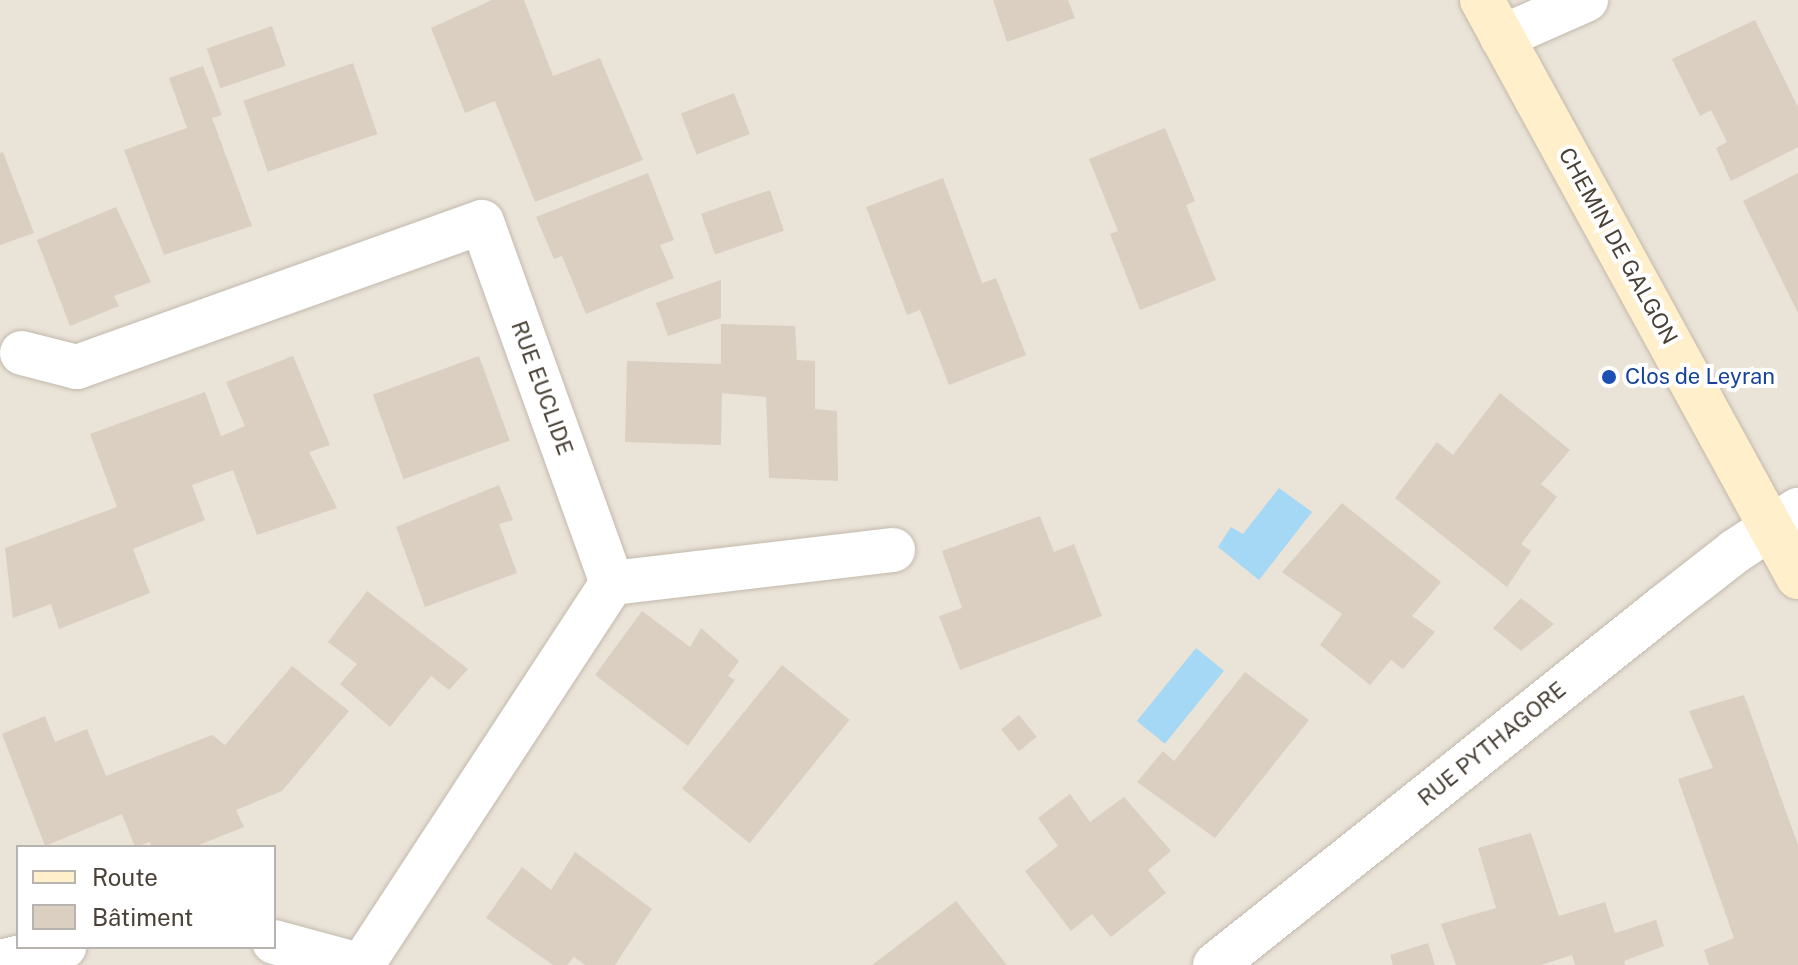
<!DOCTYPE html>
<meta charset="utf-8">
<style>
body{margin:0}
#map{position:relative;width:1798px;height:965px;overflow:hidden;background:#f6f1ea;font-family:"Public Sans",sans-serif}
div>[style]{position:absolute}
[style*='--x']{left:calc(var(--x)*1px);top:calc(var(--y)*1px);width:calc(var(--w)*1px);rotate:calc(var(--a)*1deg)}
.residential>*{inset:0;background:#eae3d8}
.water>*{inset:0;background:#a4d8f4;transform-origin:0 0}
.building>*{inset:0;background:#dbcfc1;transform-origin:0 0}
.roads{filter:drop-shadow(0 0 2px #c2b9ac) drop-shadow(0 0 2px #c2b9ac)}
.minor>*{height:44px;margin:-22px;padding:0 22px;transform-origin:22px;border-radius:22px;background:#fff}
.secondary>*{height:44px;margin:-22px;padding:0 22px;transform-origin:22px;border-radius:22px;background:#ffefca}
.dots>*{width:22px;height:22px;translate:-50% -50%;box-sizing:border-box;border:4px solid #fff;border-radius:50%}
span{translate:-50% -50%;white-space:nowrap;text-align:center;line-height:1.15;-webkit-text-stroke:8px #fff;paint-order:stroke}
.street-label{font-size:22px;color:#4a4237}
.transit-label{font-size:22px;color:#164399}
.left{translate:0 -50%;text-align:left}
.legend{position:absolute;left:16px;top:845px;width:260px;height:104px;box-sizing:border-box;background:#fff;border:2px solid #b7b3af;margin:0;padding:10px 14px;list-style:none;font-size:24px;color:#4a4237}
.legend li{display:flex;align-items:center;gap:16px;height:40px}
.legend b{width:40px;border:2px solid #b7b3af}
</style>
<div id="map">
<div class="residential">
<i style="clip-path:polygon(evenodd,0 0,1798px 0,1798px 965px,0 965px,0 0,18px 847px,274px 847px,274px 947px,18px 947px,18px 847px)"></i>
</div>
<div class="water">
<i style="clip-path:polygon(1279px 488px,1312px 512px,1259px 580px,1218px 547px,1231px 527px,1243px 534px)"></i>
<i style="left:1196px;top:648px;width:36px;height:94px;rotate:39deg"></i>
</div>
<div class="building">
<i style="clip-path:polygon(492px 0,524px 0,553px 76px,600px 58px,643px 160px,535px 202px,495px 101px,465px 113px,431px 28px)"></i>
<i style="clip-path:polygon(993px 0,1068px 0,1075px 18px,1007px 42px)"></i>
<i style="clip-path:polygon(1755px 20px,1798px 107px,1798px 147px,1731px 181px,1716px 148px,1727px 142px,1711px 110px,1700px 116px,1672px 59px)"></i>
<i style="left:272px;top:26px;width:42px;height:69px;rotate:71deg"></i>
<i style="left:353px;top:63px;width:75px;height:116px;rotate:71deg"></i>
<i style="clip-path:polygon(203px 66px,222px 115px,212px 118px,252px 226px,164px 255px,124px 150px,187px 128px,169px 78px)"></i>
<i style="left:734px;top:93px;width:44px;height:57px;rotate:69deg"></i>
<i style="clip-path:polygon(1165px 128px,1195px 201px,1186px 205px,1216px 280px,1140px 310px,1110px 234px,1118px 231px,1089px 159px)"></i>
<i style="clip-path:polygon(3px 152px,34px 233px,0 245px,0 153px)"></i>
<i style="clip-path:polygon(648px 173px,674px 240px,660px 245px,674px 278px,586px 314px,562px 256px,554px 259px,536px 217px)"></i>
<i style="clip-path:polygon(1798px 173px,1798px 313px,1743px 201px)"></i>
<i style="clip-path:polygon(943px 178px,982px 283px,996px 278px,1026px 355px,949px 385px,920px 310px,907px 315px,866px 207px)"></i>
<i style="left:770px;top:190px;width:43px;height:73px;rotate:71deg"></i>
<i style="clip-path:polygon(116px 207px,151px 282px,114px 296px,119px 306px,70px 326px,37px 240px)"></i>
<i style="clip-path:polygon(721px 280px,721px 318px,668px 336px,656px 303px)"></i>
<i style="clip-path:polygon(721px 324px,795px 326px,797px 360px,815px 361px,815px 409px,837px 411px,838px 481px,769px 478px,766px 397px,722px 393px,721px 445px,625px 442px,627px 361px,721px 364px)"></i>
<i style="clip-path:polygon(293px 356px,330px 445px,309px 452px,337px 508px,257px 535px,233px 470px,192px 485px,205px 520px,133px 549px,150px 593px,59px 629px,51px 604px,13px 618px,5px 548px,117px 507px,90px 434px,205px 392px,221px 436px,245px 426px,226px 382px)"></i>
<i style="left:479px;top:356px;width:90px;height:113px;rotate:70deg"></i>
<i style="clip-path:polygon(1500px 393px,1570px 450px,1541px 484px,1557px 497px,1521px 544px,1531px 551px,1507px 587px,1395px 498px,1437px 442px,1453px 455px)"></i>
<i style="clip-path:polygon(499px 485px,513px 520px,499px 524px,517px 573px,425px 607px,396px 527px)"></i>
<i style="clip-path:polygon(1342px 503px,1441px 582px,1412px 616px,1435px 632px,1403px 669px,1391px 660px,1370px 685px,1320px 645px,1342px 614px,1282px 572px)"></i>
<i style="clip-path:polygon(1040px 516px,1054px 552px,1074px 544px,1102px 616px,960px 670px,939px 616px,962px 608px,942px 551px)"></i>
<i style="clip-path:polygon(367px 591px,468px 669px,449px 690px,431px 676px,390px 727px,340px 684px,357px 664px,328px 642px)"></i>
<i style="clip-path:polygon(1521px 598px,1554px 624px,1521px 651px,1493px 628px)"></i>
<i style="clip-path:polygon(642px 611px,690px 647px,701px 628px,739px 661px,728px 676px,735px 680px,688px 746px,595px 675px)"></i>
<i style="left:782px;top:665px;width:87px;height:159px;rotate:39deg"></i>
<i style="clip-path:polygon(292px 666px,349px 711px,282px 791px,236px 810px,244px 827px,194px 847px,152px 847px,150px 842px,135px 847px,122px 814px,45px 846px,2px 734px,45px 716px,55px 742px,87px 729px,106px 776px,212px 735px,225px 745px)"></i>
<i style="clip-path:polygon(1245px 672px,1309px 720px,1215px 838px,1137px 782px,1163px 751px,1174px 761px)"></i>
<i style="clip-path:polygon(1744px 695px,1798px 845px,1798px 965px,1709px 965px,1704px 950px,1734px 938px,1678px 779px,1713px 768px,1689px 711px)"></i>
<i style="left:1019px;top:715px;width:28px;height:23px;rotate:51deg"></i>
<i style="clip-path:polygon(1070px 794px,1090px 822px,1124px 797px,1171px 851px,1148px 870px,1166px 893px,1111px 937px,1092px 914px,1071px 931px,1025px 871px,1058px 846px,1038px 818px)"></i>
<i style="clip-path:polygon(1531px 833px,1559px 916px,1605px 902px,1615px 933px,1656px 920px,1664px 946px,1624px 961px,1625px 965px,1575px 965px,1572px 955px,1541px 965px,1456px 965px,1441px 924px,1496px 908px,1478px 848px)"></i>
<i style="clip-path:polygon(575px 852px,652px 909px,615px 965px,585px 965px,574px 957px,567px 965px,553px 965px,486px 918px,522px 867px,551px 890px)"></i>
<i style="clip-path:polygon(956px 901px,1007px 965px,872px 965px)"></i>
<i style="clip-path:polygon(1428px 943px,1435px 965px,1393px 965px,1390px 955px)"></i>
</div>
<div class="roads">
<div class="minor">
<i style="--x:1502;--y:37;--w:92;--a:-23.8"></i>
<i style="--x:22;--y:353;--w:57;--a:14.3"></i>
<i style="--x:77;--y:367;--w:430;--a:-19.7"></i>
<i style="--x:482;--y:222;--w:384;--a:70.2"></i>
<i style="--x:612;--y:583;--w:457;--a:123.2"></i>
<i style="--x:612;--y:583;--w:283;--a:-6.7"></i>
<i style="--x:274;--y:942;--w:88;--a:15.1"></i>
<i style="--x:0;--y:962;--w:66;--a:-13.2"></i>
<i style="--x:1215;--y:965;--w:576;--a:-38.58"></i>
<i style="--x:1665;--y:606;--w:88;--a:-38"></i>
<i style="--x:1734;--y:552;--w:77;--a:-33.3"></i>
</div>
<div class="secondary">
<i style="--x:1482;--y:0;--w:658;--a:61.29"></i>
</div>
</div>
<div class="dots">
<i style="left:1609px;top:377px;background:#1a4fb4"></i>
</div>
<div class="street-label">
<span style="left:1618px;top:246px;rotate:61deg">CHEMIN DE GALGON</span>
<span style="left:542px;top:388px;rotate:70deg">RUE EUCLIDE</span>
<span style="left:1492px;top:744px;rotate:-39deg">RUE PYTHAGORE</span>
</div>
<div class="transit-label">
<span class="left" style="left:1625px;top:377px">Clos de Leyran</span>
</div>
<ul class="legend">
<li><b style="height:10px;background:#ffefca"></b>Route</li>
<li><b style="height:22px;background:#dbcfc1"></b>Bâtiment</li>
</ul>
</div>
